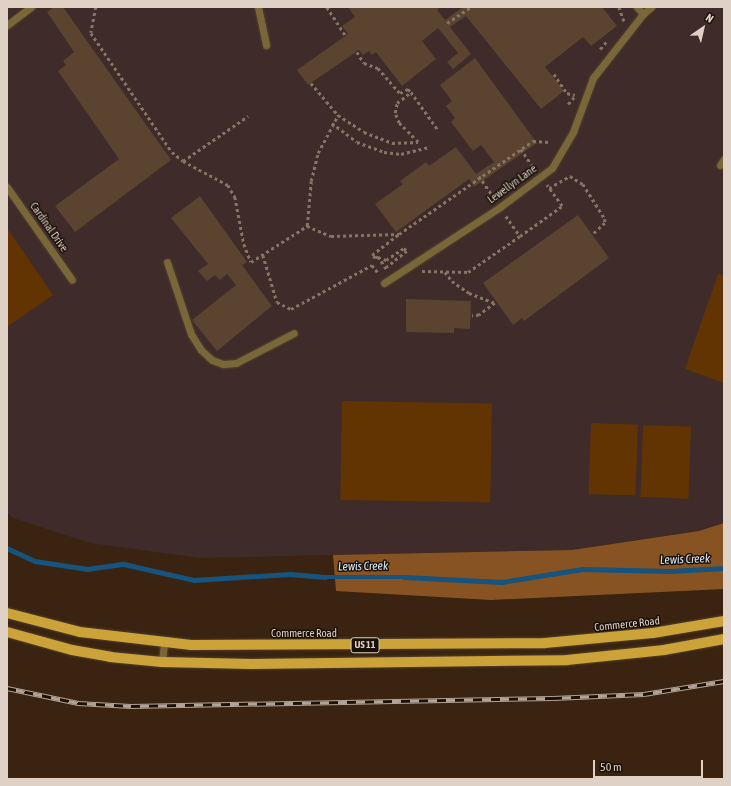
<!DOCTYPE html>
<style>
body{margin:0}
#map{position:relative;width:731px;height:786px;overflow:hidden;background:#3a2411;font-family:"Asap Condensed",sans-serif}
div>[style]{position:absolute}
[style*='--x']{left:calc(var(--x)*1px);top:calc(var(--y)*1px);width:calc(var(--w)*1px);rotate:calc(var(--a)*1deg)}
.education>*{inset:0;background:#3f2b2a}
.green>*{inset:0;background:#613402;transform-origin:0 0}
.forest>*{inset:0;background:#875323}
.stream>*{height:4.5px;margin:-2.25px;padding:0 2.25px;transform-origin:2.25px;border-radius:2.25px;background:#16537d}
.building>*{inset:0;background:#5a432f}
.path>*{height:2.5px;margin-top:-1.25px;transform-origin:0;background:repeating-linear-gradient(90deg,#867464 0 3px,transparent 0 6px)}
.roads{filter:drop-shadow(0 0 1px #54402e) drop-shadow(0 0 1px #54402e)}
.service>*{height:7px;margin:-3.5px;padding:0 3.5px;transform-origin:3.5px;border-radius:3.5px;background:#7a6739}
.primary>*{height:10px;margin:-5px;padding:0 5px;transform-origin:5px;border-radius:5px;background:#cca338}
.rail>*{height:4.5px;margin-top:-2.25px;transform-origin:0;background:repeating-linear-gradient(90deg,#191008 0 9px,#b3a295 0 18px);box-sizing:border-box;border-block:1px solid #b3a295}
span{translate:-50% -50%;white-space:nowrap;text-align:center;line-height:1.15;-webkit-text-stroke:3px #191008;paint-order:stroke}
.shield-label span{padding:1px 3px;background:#191008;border:1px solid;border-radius:3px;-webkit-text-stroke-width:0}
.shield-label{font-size:10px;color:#dfd1c5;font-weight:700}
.street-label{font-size:11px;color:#dfd1c5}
.water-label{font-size:12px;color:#d6e6f3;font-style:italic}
.frame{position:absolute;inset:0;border:8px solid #dfd1c5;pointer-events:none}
.north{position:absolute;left:683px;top:8px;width:40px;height:40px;-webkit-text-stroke:3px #191008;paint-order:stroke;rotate:34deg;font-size:11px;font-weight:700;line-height:16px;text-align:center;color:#dfd1c5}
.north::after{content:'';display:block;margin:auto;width:14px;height:18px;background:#dfd1c5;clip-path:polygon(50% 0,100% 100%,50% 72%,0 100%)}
.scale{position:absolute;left:593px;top:760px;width:110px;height:18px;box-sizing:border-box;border:2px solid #dfd1c5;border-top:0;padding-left:5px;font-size:12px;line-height:14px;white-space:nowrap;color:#dfd1c5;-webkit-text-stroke:3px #191008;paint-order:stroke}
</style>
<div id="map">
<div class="education">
<i style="clip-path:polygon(7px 7px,724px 7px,724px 523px,699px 531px,572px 550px,200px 558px,90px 543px,13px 518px,7px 512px)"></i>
</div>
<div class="green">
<i style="clip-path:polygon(7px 228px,53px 295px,7px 327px)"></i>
<i style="clip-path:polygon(718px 274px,724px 276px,724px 383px,685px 369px)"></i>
<i style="left:342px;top:401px;width:150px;height:99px;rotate:1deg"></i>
<i style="left:591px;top:423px;width:47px;height:71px;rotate:2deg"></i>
<i style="left:643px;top:425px;width:48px;height:72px;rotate:2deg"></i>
</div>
<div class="forest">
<i style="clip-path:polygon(724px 523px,724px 589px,491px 600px,336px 591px,333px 555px,572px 550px,699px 531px)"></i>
</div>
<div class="stream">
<i style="--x:7;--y:548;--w:31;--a:25"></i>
<i style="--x:35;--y:561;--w:53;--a:8.7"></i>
<i style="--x:87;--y:569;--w:37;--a:-8"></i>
<i style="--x:124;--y:564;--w:72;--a:12.9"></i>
<i style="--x:194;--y:580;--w:96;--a:-3.6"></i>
<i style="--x:290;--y:574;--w:35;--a:5"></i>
<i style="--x:325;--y:577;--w:79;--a:0"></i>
<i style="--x:404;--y:577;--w:98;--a:2.9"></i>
<i style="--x:502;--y:582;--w:81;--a:-9.2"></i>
<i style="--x:582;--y:569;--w:88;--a:1.3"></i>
<i style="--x:670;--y:571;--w:54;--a:-3.2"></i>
</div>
<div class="building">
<i style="clip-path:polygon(54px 7px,63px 7px,171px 160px,75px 232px,55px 206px,119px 159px,58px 71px,66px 65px,63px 61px,74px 52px,47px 12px)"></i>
<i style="clip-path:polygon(348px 7px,440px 7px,437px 10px,445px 20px,463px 7px,602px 7px,617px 26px,591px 46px,583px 37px,545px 67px,564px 91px,541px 109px,466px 16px,450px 27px,471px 54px,453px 69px,447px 62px,458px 53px,438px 28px,422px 41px,436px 59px,402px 86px,376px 52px,372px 55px,369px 51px,363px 55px,359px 50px,308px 85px,297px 70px,348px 34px,342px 26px,355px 17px)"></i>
<i style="clip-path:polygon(475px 58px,537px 143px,474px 187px,469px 179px,396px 232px,375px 204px,403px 184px,400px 181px,426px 162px,429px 166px,456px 147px,476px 174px,494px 162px,481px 145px,473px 151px,451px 122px,455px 118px,446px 106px,452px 101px,440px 85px)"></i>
<i style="clip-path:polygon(200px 196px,247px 262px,242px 265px,272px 306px,217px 351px,192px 320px,236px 285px,227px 274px,220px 280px,215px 275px,207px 281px,198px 271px,208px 264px,171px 218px)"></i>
<i style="clip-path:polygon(578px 215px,609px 258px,524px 321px,522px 318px,513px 325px,483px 283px)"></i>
<i style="clip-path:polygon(406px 299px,471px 301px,470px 329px,454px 328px,454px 333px,406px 332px)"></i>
</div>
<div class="path">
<i style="--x:96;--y:7;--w:26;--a:101"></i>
<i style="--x:91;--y:33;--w:144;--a:55.8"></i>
<i style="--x:172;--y:152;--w:14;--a:39"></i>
<i style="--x:183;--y:161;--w:51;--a:28.1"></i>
<i style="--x:228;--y:185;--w:14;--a:60"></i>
<i style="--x:235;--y:197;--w:48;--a:79.2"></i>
<i style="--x:244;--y:244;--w:19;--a:69"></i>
<i style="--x:251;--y:262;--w:67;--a:-32.7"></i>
<i style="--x:307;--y:226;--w:26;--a:23"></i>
<i style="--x:331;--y:236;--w:68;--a:-1.7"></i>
<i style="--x:399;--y:234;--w:163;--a:-34.8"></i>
<i style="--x:533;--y:141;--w:17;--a:3"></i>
<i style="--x:327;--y:7;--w:35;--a:57"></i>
<i style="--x:619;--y:7;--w:15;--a:70"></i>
<i style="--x:447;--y:23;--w:29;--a:-34"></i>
<i style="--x:600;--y:49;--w:11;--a:-49"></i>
<i style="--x:357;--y:52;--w:13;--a:58"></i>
<i style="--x:364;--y:63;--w:15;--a:20"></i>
<i style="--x:378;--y:68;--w:33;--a:49"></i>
<i style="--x:400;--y:93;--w:9;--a:-27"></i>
<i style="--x:408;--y:89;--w:4;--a:45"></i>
<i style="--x:554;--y:74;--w:23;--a:56"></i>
<i style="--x:567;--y:93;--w:8;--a:14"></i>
<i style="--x:311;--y:83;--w:42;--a:49.8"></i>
<i style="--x:338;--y:115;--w:31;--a:33"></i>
<i style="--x:364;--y:132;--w:30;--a:21"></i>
<i style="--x:392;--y:143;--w:26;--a:-2"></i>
<i style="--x:418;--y:142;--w:27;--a:-135"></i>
<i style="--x:399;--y:123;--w:11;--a:-112"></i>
<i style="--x:395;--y:113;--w:10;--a:-79"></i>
<i style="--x:397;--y:103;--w:18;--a:-38"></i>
<i style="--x:411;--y:92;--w:47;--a:54.6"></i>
<i style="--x:568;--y:104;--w:9;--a:-49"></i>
<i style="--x:332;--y:123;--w:31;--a:37"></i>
<i style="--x:357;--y:142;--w:29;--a:20"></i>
<i style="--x:384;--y:152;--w:17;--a:7"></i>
<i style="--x:401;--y:154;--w:29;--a:-14"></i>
<i style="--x:521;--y:149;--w:23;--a:56"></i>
<i style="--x:183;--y:161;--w:79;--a:-34.7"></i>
<i style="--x:479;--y:176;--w:28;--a:55"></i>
<i style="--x:549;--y:188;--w:24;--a:-30"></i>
<i style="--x:570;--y:176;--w:15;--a:32"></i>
<i style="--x:583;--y:184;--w:41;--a:57.8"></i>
<i style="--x:605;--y:219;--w:4;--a:90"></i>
<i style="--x:605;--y:223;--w:16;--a:137"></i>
<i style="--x:506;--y:216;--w:24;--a:55"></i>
<i style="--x:520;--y:236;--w:52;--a:-35.5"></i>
<i style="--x:562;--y:206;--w:26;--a:-126"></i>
<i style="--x:307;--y:226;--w:45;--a:-84.9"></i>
<i style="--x:311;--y:181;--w:29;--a:-76"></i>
<i style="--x:318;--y:153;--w:43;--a:-62.2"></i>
<i style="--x:263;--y:255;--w:49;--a:73.4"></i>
<i style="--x:277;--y:302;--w:16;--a:27"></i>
<i style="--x:291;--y:309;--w:92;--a:-28.5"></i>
<i style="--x:372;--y:265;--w:11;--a:52"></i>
<i style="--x:378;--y:257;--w:9;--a:21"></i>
<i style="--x:386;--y:260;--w:22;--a:-34"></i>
<i style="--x:404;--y:248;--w:4;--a:45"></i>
<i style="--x:407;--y:251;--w:26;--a:141"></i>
<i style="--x:386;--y:269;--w:14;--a:-124"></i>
<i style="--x:378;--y:257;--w:3;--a:162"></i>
<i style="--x:375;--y:258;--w:4;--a:-135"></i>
<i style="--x:372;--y:255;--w:34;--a:-38"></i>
<i style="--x:422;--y:271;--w:46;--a:1.2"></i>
<i style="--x:468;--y:272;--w:63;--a:-34.7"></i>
<i style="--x:445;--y:272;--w:11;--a:52"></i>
<i style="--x:452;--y:281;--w:21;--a:35"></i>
<i style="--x:469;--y:293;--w:28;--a:21"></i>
<i style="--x:495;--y:303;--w:20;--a:143"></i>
<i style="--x:479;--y:315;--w:7;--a:172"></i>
</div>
<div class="roads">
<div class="service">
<i style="--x:258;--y:7;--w:39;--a:78"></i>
<i style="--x:637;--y:7;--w:9;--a:49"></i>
<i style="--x:7;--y:25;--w:30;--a:-37"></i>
<i style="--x:720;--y:165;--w:7;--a:-56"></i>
<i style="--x:7;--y:187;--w:113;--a:55"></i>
<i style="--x:167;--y:262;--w:76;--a:71.6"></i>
<i style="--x:191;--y:334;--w:19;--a:58"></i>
<i style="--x:201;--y:350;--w:15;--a:42"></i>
<i style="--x:212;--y:360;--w:12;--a:20"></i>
<i style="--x:223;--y:364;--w:13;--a:-4"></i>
<i style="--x:236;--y:363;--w:65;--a:-27.3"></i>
<i style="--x:384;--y:283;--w:139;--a:-33.2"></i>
<i style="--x:500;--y:207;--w:65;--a:-36.9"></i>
<i style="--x:552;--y:168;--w:42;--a:-59.7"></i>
<i style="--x:573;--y:132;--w:58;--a:-69.7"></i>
<i style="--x:593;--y:78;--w:81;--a:-52"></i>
<i style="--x:643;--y:14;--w:11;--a:-41"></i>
<i style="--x:162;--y:662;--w:18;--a:-84"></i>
</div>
<div class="primary">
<i style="--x:7;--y:613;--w:75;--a:14.6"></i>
<i style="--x:80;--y:632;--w:112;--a:6.7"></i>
<i style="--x:191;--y:645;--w:354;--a:-0.3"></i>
<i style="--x:545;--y:643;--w:108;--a:-5.3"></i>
<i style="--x:653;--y:633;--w:72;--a:-9.6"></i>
<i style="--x:7;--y:632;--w:67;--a:15.5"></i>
<i style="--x:72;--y:650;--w:39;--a:10"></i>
<i style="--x:110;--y:657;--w:52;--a:5.5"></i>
<i style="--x:162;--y:662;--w:89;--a:1.3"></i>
<i style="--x:251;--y:664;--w:316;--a:-0.7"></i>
<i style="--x:567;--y:660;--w:98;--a:-5.9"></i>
<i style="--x:664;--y:650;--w:61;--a:-10.4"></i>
</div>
</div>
<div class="rail">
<i style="--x:7;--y:688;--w:73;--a:11.9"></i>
<i style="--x:78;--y:703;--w:53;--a:3.2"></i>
<i style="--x:131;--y:706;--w:422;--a:-1.1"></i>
<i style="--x:553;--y:698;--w:91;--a:-2.5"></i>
<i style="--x:644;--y:694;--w:81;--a:-9.2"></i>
</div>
<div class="shield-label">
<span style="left:365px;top:645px">US 11</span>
</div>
<div class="street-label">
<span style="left:512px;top:184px;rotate:-36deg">Lewellyn Lane</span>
<span style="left:49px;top:227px;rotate:55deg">Cardinal Drive</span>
<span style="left:627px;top:624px;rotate:-6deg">Commerce Road</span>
<span style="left:304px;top:633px">Commerce Road</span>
</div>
<div class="water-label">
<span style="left:685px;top:560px;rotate:-2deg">Lewis Creek</span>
<span style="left:363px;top:567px;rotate:-1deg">Lewis Creek</span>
</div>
<div class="frame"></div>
<div class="north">N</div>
<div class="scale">50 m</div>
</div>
